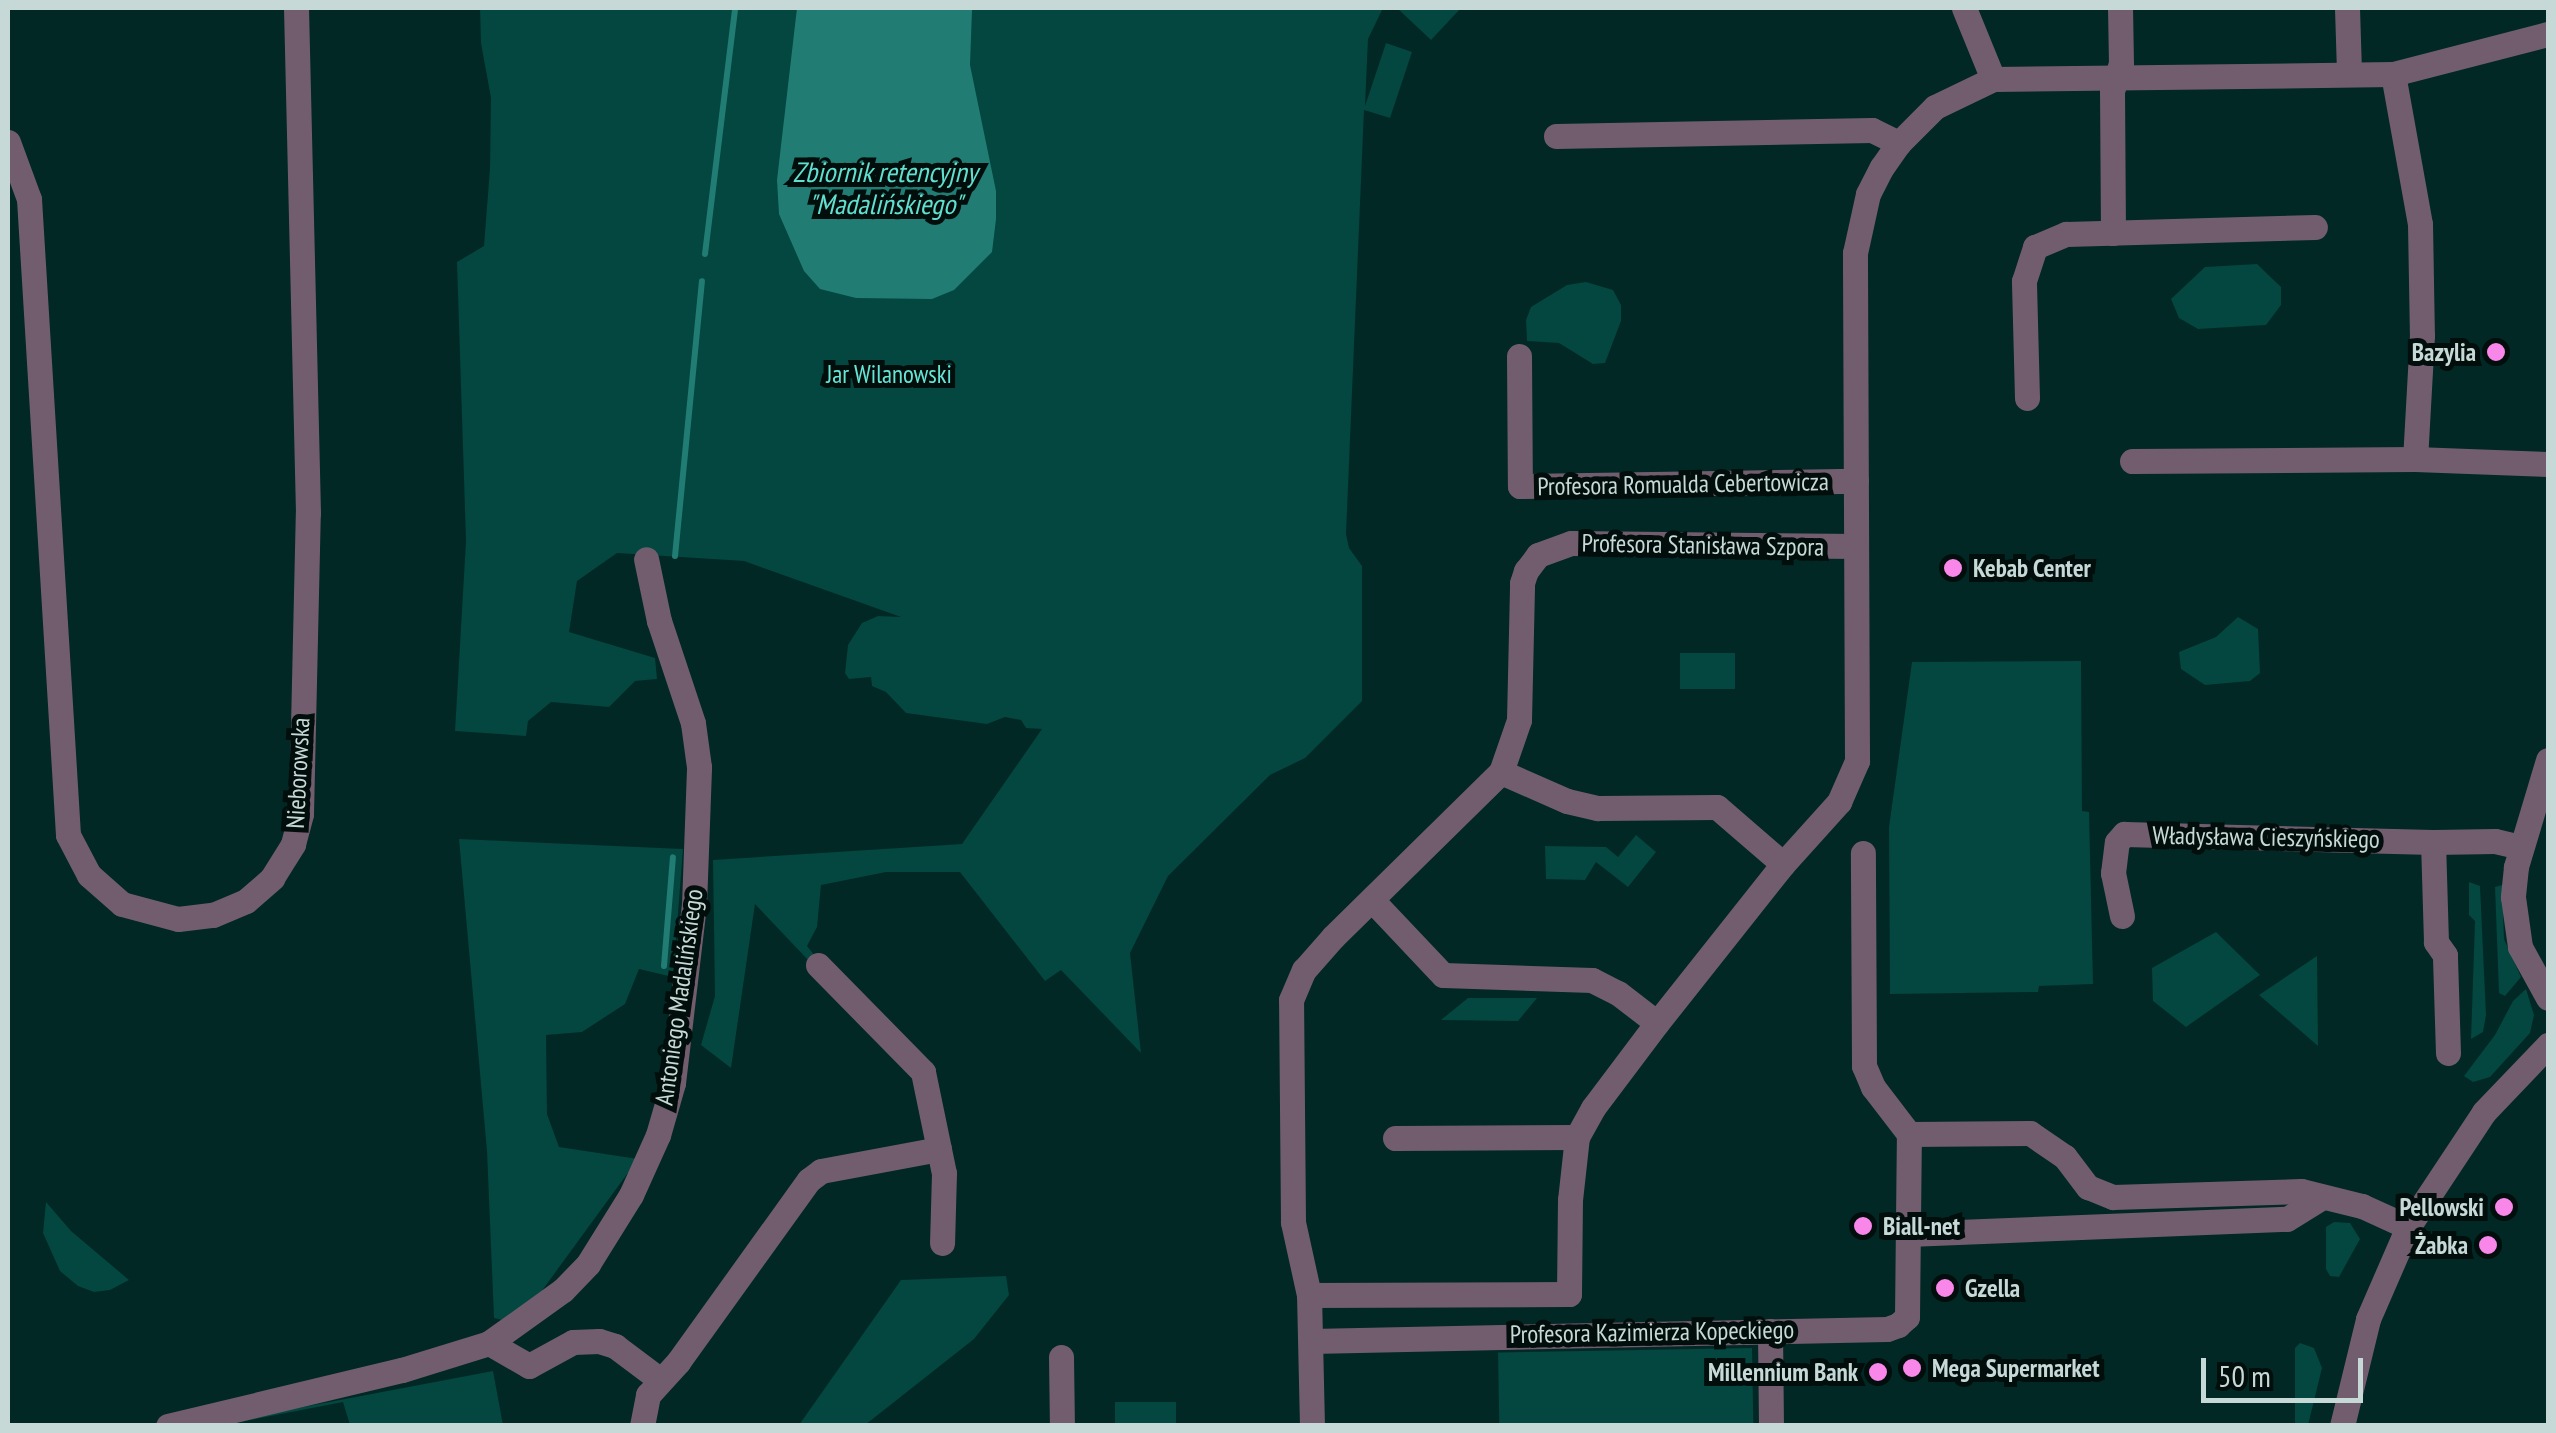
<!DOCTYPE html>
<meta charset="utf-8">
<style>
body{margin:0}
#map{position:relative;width:2556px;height:1433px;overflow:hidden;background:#012824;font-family:"PT Sans Narrow",sans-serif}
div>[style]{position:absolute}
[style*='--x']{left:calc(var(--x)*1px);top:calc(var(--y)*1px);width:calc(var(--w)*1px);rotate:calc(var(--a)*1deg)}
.green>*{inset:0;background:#044640;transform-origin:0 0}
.water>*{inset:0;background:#217d73}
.stream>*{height:6px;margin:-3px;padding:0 3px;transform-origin:3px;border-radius:3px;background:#217d73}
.minor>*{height:25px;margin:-12.5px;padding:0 12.5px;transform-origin:12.5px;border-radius:12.5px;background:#725d6e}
.dots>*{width:28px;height:28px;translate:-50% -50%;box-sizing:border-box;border:5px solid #020e0c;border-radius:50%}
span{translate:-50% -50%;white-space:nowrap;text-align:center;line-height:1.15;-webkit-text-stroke:10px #020e0c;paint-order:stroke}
.poi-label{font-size:25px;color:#c6d9d6;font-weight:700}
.right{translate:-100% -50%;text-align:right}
.left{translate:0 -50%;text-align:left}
.park-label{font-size:25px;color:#66e5d5}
.street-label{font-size:25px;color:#c6d9d6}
.water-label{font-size:28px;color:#61e0d0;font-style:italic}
.frame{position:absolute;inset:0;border:10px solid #c6d9d6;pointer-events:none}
.scale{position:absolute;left:2201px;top:1358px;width:162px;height:45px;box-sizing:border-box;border:5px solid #c6d9d6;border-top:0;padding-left:12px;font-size:30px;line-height:35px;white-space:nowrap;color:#c6d9d6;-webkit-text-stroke:8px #020e0c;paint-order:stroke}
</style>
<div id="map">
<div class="green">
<i style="clip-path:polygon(480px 8px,1383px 8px,1368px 39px,1365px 106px,1386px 43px,1412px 52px,1390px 118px,1364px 110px,1346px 534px,1349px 548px,1362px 566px,1362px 701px,1305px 758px,1270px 775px,1168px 876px,1130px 953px,1141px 1053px,1061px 970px,1045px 981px,960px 872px,886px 872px,821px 885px,817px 927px,807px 946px,815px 956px,809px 961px,755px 904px,731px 1068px,701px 1045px,715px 996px,713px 860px,962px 844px,1042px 729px,1026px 728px,1021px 720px,1005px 717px,987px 724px,906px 713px,886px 692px,872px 686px,871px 677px,849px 679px,845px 673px,848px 645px,862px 623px,878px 616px,901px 617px,744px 561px,617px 553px,577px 581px,569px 632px,655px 658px,657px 679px,635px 681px,609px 707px,551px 702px,528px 721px,526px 736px,455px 731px,466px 541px,457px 262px,484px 246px,490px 168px,491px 98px,481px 43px)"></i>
<i style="clip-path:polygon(1397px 8px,1461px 8px,1431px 40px)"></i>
<i style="clip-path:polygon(2257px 264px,2281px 287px,2281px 305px,2266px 325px,2198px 329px,2179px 318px,2171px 299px,2205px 267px)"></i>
<i style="clip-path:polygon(1586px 282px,1613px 290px,1621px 305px,1621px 321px,1605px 363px,1593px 364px,1559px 343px,1527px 341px,1526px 320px,1531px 307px,1567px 285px)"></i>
<i style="clip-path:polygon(2238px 617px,2258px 629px,2260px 673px,2250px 681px,2205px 685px,2181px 669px,2179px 652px,2216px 637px)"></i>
<i style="left:1735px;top:653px;width:36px;height:55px;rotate:90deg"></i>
<i style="clip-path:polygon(2081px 661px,2082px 811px,2089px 812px,2093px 984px,2039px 986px,2038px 992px,1890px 994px,1889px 827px,1912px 662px)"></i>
<i style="clip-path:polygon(1636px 835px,1656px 852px,1628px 887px,1596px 862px,1585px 880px,1546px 879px,1545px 846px,1606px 847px,1618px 857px)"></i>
<i style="clip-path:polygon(459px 839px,683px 849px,673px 977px,639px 969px,625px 1004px,582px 1032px,546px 1035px,547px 1114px,559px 1147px,638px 1159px,541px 1292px,502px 1320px,494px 1318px,487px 1151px)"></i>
<i style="clip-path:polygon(2469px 882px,2480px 886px,2486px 1015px,2483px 1032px,2471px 1039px,2475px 921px,2469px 915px)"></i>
<i style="clip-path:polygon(2502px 885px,2504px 939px,2521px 977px,2505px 996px,2499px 993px,2495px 887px)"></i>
<i style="clip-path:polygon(2216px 932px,2260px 975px,2186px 1027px,2153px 1001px,2152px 968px)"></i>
<i style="clip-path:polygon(2317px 956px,2318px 1046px,2259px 995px)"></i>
<i style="clip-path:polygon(2526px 989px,2534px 1015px,2530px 1033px,2490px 1077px,2473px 1082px,2464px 1076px,2495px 1035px,2513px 1001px)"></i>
<i style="clip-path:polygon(1468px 998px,1537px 998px,1518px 1021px,1441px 1020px)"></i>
<i style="clip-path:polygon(46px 1202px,71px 1231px,129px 1280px,110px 1290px,94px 1292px,78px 1286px,60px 1271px,43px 1233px)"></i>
<i style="clip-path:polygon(2334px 1222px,2350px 1223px,2360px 1239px,2339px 1277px,2330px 1276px,2326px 1269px,2326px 1227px)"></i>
<i style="clip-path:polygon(1006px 1276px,1009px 1295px,974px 1339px,865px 1425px,799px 1425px,901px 1280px)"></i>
<i style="clip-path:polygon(2300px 1343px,2314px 1348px,2322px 1368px,2308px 1425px,2295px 1425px,2295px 1348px)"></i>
<i style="left:1752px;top:1348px;width:77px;height:254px;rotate:89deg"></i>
<i style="clip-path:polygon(493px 1371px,503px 1425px,350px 1425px,343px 1402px,225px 1425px,203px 1426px)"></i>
<i style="left:1176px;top:1402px;width:23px;height:61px;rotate:90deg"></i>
</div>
<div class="water">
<i style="clip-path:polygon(797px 8px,981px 8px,972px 10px,970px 65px,996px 191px,996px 219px,992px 252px,954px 290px,932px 299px,856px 298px,820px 289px,804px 271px,779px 214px,777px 180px)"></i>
</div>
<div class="stream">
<i style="--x:705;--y:254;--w:248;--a:-83"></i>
<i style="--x:675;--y:556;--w:276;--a:-84.4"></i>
<i style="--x:664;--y:966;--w:109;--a:-85.3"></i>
</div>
<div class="minor">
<i style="--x:1964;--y:8;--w:77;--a:67.8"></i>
<i style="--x:2347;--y:8;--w:65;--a:88.2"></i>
<i style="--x:2393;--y:74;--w:152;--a:79.8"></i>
<i style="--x:2420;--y:224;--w:111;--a:89"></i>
<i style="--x:2422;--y:335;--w:124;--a:93.2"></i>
<i style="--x:1556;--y:136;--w:316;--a:-1.1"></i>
<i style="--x:1872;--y:130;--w:30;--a:26"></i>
<i style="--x:8;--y:142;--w:61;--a:69.8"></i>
<i style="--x:29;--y:199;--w:637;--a:86.49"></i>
<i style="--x:68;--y:835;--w:45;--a:62.3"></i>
<i style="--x:89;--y:875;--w:44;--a:41.3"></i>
<i style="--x:122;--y:904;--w:58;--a:15"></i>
<i style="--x:178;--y:919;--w:35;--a:-7"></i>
<i style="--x:213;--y:915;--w:36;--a:-23"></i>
<i style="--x:246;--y:901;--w:35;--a:-41"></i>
<i style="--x:272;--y:878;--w:40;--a:-58"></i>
<i style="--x:293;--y:844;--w:31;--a:-75"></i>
<i style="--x:301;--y:814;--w:301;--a:-88.7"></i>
<i style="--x:308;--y:513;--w:505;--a:-91.36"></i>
<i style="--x:2113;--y:233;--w:142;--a:-90.4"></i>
<i style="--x:2112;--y:91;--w:28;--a:-72"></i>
<i style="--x:2121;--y:64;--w:56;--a:-91"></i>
<i style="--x:1519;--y:356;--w:130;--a:89.6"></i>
<i style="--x:1520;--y:486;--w:336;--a:-0.9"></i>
<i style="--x:2027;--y:398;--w:117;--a:-91.5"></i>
<i style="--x:2024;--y:281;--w:36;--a:-72"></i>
<i style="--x:2035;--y:247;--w:34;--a:-23"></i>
<i style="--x:2066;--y:234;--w:249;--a:-1.6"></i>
<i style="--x:2132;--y:461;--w:283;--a:-0.4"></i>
<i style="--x:2415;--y:459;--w:133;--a:2.2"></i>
<i style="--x:2548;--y:760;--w:112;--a:106.7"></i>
<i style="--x:2516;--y:867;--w:30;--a:96"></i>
<i style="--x:2513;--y:897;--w:50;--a:82"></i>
<i style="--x:2520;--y:947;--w:58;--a:61.2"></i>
<i style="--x:1501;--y:772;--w:72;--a:23.7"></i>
<i style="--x:1567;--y:801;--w:32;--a:13"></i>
<i style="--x:1598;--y:808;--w:119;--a:-0.5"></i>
<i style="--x:1717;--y:807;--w:87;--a:40.8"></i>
<i style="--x:1372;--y:900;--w:103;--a:46.6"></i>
<i style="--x:1443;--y:975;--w:149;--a:1.9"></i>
<i style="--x:1592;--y:980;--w:29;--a:27"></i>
<i style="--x:1618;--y:993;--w:49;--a:37.6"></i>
<i style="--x:2122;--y:916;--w:44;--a:-101.8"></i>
<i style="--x:2113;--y:873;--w:31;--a:-83"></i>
<i style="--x:2117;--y:842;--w:11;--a:-49"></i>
<i style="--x:2124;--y:834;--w:309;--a:1.5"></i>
<i style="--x:818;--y:965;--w:150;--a:45.5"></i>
<i style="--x:923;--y:1072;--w:103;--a:78.3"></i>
<i style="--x:944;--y:1173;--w:70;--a:91.6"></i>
<i style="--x:2448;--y:1053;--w:98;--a:-91.8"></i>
<i style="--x:2445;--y:955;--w:16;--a:-125"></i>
<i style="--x:2436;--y:942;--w:100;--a:-91.7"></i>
<i style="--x:2433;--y:842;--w:62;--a:-0.9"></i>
<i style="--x:2495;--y:841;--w:27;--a:13"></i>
<i style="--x:1909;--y:1134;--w:121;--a:-0.5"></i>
<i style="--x:2030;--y:1133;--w:42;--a:34.4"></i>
<i style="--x:2065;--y:1157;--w:38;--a:53"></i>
<i style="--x:2088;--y:1187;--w:27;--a:22"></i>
<i style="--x:2113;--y:1197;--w:188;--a:-1.8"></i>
<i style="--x:2301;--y:1191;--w:63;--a:13.8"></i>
<i style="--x:2362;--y:1206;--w:51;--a:24.5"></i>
<i style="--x:1395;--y:1138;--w:182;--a:-0.3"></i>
<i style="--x:1577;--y:1137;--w:33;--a:-61"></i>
<i style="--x:1593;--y:1108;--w:106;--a:-53"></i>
<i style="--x:1657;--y:1023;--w:203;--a:-51.6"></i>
<i style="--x:1783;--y:864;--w:84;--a:-47.9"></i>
<i style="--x:1839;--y:802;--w:45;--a:-66.3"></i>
<i style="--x:1857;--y:761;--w:508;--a:-90.23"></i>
<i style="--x:1855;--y:253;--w:60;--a:-77.6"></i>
<i style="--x:1868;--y:194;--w:30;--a:-63"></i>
<i style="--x:1882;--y:167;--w:29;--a:-55"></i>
<i style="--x:1899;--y:143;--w:51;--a:-45"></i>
<i style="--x:1935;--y:107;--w:64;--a:-25.8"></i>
<i style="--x:1993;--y:79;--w:400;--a:-0.7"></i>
<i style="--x:2393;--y:74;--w:160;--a:-14.5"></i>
<i style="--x:1908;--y:1234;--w:379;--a:-2.3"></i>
<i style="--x:2287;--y:1219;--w:40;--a:-32"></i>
<i style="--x:1309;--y:1295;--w:260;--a:-0.2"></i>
<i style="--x:1569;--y:1294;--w:94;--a:-89.4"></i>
<i style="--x:1570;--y:1200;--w:63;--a:-83.7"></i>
<i style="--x:1770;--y:1331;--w:95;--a:89.4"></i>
<i style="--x:1311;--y:1341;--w:576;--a:-1.19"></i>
<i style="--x:1887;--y:1329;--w:12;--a:-20"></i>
<i style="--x:1898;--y:1325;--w:12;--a:-42"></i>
<i style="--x:1907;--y:1317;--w:183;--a:-89.4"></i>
<i style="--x:1909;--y:1134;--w:59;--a:-127.5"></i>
<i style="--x:1873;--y:1087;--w:23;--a:-113"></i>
<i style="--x:1864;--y:1066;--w:213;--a:-90.3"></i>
<i style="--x:489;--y:1343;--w:46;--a:29.9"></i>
<i style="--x:529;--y:1366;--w:50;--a:-28.6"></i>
<i style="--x:573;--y:1342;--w:26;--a:-2"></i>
<i style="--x:599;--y:1341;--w:17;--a:17"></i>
<i style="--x:615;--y:1346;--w:55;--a:36.9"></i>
<i style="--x:1061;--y:1357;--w:69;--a:89.2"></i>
<i style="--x:168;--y:1426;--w:241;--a:-13.5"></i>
<i style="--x:402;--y:1370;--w:91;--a:-17.2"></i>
<i style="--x:489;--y:1343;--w:91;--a:-35.6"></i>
<i style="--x:563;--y:1290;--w:36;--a:-46"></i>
<i style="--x:588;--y:1264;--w:81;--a:-58.1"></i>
<i style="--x:631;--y:1195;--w:66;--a:-65.8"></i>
<i style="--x:658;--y:1135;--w:54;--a:-73.9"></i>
<i style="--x:673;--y:1083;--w:179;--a:-83.3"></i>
<i style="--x:694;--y:905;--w:138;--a:-87.9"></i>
<i style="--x:699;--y:767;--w:44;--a:-97.8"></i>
<i style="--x:693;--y:723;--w:108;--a:-108.4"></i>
<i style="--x:659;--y:621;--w:63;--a:-101.8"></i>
<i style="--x:642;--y:1426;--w:32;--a:-79"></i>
<i style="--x:648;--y:1395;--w:45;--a:-47.7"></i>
<i style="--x:678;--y:1362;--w:224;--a:-54.3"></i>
<i style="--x:809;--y:1180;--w:15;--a:-37"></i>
<i style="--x:821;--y:1171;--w:120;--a:-10.6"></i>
<i style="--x:1312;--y:1426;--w:131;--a:-91.3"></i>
<i style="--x:1309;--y:1295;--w:75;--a:-102.4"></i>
<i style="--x:1293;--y:1222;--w:222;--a:-90.5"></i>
<i style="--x:1291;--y:1000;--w:33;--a:-67"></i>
<i style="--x:1304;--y:970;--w:44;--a:-48.7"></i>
<i style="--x:1333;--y:937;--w:235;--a:-44.5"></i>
<i style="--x:1501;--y:772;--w:55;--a:-70.9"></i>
<i style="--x:1519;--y:720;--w:137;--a:-88.7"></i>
<i style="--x:1522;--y:583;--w:13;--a:-72"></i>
<i style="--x:1526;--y:571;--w:20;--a:-53"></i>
<i style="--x:1538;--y:555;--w:35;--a:-20"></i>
<i style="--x:1571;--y:543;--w:285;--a:0.6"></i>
<i style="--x:2342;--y:1426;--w:110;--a:-76.3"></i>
<i style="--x:2368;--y:1319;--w:100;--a:-66.5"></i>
<i style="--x:2408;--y:1227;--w:138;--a:-56.5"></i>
<i style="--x:2484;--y:1112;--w:93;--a:-46.3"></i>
</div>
<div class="dots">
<i style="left:2496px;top:352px;background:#f987e9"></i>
<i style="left:1953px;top:568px;background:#f987e9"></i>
<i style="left:2504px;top:1207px;background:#f987e9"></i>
<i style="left:1863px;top:1226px;background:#f987e9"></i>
<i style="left:2488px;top:1245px;background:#f987e9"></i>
<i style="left:1945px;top:1288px;background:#f987e9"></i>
<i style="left:1912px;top:1368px;background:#f987e9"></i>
<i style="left:1878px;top:1372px;background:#f987e9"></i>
</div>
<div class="poi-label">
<span class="right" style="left:2476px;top:352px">Bazylia</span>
<span class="left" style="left:1973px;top:568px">Kebab Center</span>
<span class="right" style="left:2484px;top:1207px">Pellowski</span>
<span class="left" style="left:1883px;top:1226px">Biall-net</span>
<span class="right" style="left:2468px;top:1245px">Żabka</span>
<span class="left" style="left:1965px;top:1288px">Gzella</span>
<span class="left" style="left:1932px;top:1368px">Mega Supermarket</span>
<span class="right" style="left:1858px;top:1372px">Millennium Bank</span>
</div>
<div class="park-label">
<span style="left:889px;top:374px">Jar Wilanowski</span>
</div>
<div class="street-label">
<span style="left:1683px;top:484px;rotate:-1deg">Profesora Romualda Cebertowicza</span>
<span style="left:1703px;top:545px;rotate:1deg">Profesora Stanisława Szpora</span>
<span style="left:298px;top:773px;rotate:-87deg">Nieborowska</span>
<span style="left:2266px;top:837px;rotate:1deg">Władysława Cieszyńskiego</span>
<span style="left:679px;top:997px;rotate:-82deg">Antoniego Madalińskiego</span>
<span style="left:1652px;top:1332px;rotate:-1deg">Profesora Kazimierza Kopeckiego</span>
</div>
<div class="water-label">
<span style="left:885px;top:188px">Zbiornik retencyjny<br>"Madalińskiego"</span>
</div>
<div class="frame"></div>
<div class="scale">50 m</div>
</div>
